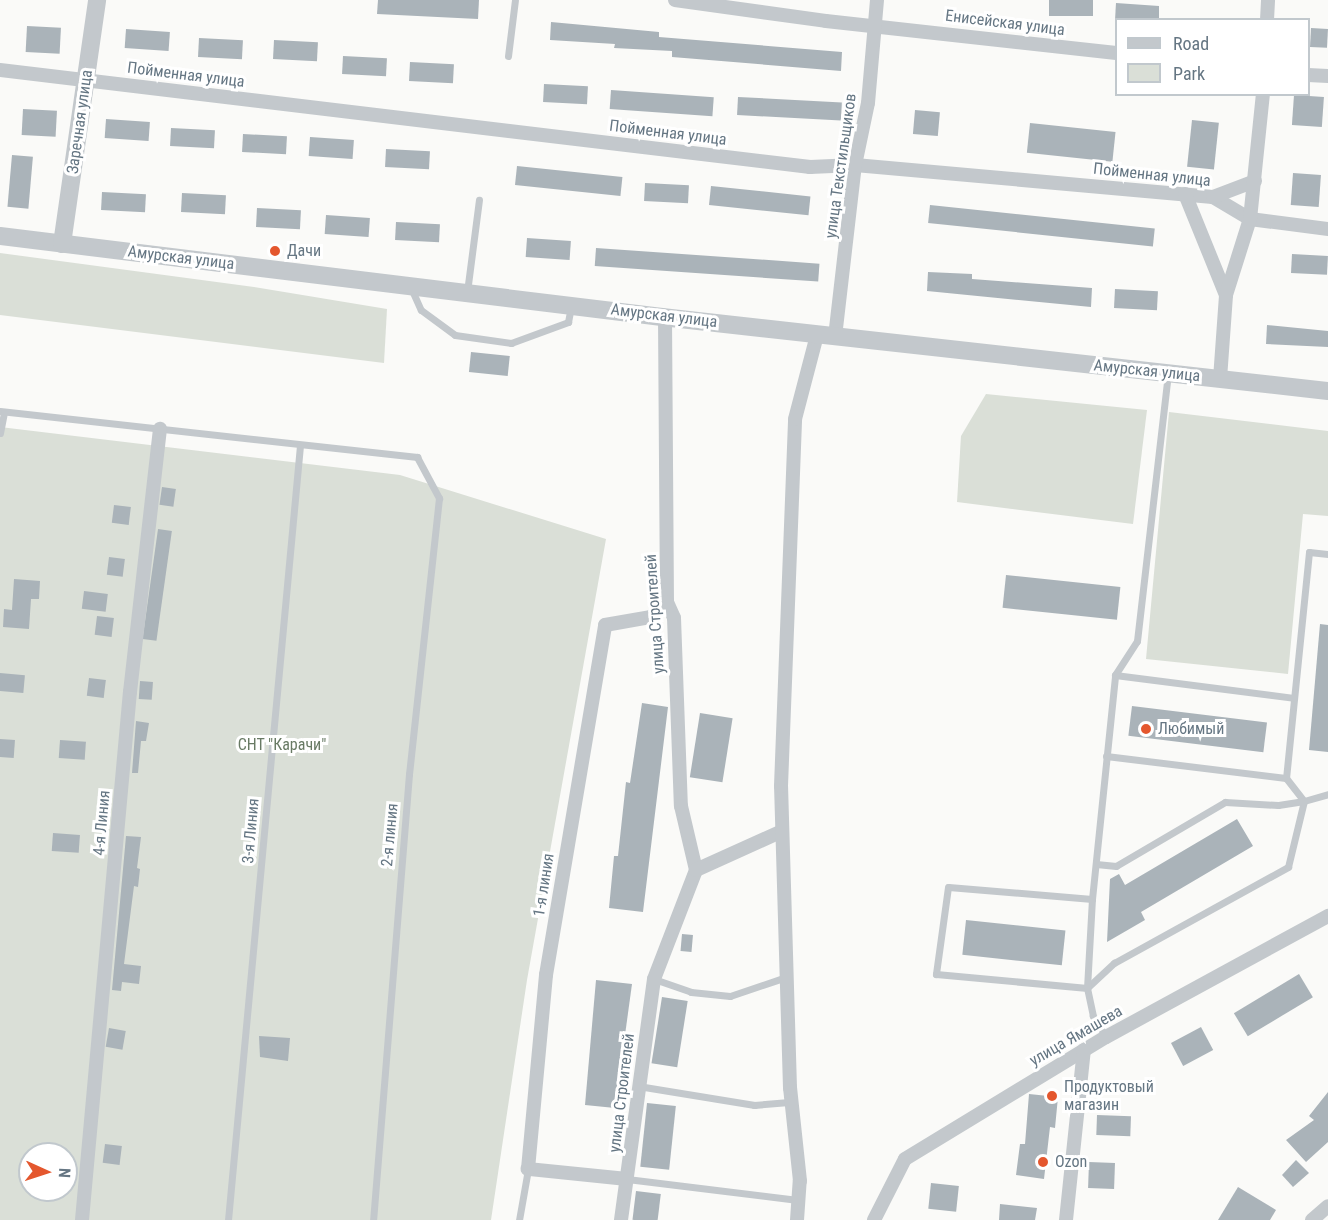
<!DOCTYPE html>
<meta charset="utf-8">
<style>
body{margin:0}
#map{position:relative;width:1328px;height:1220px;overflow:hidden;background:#fafaf8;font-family:"Roboto Condensed",sans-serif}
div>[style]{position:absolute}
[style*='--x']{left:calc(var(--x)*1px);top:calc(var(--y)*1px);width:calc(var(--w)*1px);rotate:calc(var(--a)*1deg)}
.green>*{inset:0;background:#dadfd7}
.building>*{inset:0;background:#aab3b9;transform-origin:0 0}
.service>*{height:7px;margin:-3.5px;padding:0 3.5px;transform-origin:3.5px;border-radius:3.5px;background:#c3c8cc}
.minor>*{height:14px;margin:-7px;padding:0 7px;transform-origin:7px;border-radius:7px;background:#c3c8cc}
.tertiary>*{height:18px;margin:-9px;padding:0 9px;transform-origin:9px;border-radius:9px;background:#c3c8cc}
.dots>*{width:16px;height:16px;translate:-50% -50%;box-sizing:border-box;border:3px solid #fff;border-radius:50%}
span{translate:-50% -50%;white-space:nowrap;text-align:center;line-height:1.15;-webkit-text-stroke:6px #fff;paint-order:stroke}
.street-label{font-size:16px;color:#657683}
.poi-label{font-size:16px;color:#657683}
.left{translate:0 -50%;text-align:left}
.park-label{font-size:16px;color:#687a64}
.legend{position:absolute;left:1115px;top:18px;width:195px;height:78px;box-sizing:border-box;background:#fff;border:2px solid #c1c8cd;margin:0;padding:8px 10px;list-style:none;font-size:18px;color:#657683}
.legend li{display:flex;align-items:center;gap:12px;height:30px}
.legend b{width:30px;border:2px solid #c1c8cd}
.north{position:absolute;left:18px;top:1142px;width:60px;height:60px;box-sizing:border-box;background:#fff;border:2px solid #c1c8cd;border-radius:50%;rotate:93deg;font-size:16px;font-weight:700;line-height:24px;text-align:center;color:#657683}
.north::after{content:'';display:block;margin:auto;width:21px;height:27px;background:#e4572e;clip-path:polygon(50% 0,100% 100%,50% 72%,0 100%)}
</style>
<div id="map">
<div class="green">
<i style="clip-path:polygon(0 253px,254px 287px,387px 309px,384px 363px,0 315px)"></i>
<i style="clip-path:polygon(986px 394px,1147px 410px,1133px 524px,957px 502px,961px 436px)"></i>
<i style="clip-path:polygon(1169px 412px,1328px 431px,1328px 516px,1303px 514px,1288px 674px,1146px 659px)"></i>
<i style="clip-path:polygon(evenodd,0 427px,400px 475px,606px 539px,527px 980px,491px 1220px,0 1220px,0 427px,30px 1154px,66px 1154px,66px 1190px,30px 1190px,30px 1154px)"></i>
</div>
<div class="building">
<i style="clip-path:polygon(378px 0,479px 0,478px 19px,377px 14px)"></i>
<i style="left:1049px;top:0;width:44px;height:16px"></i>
<i style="clip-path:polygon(1116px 3px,1159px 6px,1159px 20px,1115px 20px)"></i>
<i style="clip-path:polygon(551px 22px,659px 32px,659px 37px,842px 52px,841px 71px,672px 57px,672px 51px,614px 48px,615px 44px,550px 40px)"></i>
<i style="left:27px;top:26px;width:34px;height:26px;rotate:3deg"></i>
<i style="left:1311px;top:28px;width:17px;height:19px;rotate:3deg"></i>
<i style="left:126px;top:29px;width:44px;height:19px;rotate:4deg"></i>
<i style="left:199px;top:38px;width:44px;height:19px;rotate:3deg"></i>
<i style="left:274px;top:40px;width:44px;height:19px;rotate:3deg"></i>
<i style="left:343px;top:56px;width:44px;height:18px;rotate:3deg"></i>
<i style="left:410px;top:62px;width:44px;height:19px;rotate:3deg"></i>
<i style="left:544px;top:84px;width:44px;height:18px;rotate:3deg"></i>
<i style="left:611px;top:90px;width:103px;height:19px;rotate:4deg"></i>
<i style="left:1294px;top:95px;width:30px;height:30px;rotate:4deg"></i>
<i style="left:738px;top:97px;width:104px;height:18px;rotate:3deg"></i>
<i style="left:23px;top:109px;width:34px;height:26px;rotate:3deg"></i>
<i style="left:915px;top:110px;width:25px;height:24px;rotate:5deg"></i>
<i style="left:106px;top:119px;width:44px;height:19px;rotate:4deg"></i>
<i style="left:1192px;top:120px;width:27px;height:47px;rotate:6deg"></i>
<i style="left:1030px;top:123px;width:86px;height:30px;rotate:6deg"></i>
<i style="left:171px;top:128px;width:44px;height:18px;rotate:3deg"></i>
<i style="left:243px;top:134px;width:44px;height:18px;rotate:3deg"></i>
<i style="left:310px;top:137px;width:44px;height:19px;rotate:4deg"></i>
<i style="left:386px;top:149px;width:44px;height:18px;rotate:3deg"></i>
<i style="left:12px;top:155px;width:21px;height:52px;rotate:5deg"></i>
<i style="left:517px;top:166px;width:106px;height:19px;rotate:6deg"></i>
<i style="left:1293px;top:173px;width:28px;height:32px;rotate:4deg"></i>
<i style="left:645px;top:183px;width:44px;height:18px;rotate:3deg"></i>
<i style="left:711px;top:186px;width:100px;height:19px;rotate:6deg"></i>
<i style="left:102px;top:192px;width:44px;height:18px;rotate:3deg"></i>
<i style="left:182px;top:193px;width:44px;height:19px;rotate:3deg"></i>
<i style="left:930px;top:205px;width:226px;height:18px;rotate:6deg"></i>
<i style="left:257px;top:208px;width:44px;height:19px;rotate:3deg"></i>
<i style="left:326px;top:215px;width:44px;height:19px;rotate:4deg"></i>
<i style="left:396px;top:222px;width:44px;height:18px;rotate:3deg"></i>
<i style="left:527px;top:238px;width:44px;height:19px;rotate:4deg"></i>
<i style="left:596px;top:248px;width:224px;height:18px;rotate:4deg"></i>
<i style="left:1292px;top:254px;width:36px;height:19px;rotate:3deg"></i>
<i style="clip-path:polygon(928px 272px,972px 274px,972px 279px,1092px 288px,1091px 307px,927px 291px)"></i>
<i style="left:1115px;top:289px;width:43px;height:19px;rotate:3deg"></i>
<i style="clip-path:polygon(1267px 325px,1328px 331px,1328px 347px,1266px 344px)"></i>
<i style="left:471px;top:352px;width:39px;height:20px;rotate:6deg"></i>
<i style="left:162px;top:487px;width:14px;height:18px;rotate:8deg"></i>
<i style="left:114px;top:505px;width:17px;height:18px;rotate:7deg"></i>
<i style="left:158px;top:529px;width:14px;height:111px;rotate:8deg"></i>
<i style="left:109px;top:557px;width:16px;height:18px;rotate:7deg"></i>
<i style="left:1006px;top:575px;width:115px;height:33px;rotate:6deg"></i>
<i style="clip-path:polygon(14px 579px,40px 581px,39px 599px,31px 599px,29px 629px,3px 627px,4px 609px,12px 610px)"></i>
<i style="left:84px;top:591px;width:24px;height:18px;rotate:7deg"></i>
<i style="left:97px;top:616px;width:17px;height:19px;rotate:7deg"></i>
<i style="clip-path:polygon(1320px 624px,1328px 625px,1328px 752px,1309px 750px)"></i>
<i style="left:0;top:673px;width:25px;height:18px;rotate:5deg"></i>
<i style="left:89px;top:678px;width:17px;height:18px;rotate:7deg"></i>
<i style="left:140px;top:681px;width:13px;height:18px;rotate:4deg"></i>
<i style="clip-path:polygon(642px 703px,668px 707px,643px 912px,609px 908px,614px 856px,618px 856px,626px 782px,630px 783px)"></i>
<i style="left:1132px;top:706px;width:136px;height:30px;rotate:7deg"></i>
<i style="left:700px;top:713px;width:33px;height:65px;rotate:9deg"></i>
<i style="clip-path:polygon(136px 721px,149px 723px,146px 741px,141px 741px,138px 773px,132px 773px)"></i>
<i style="left:0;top:739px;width:15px;height:18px;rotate:4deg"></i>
<i style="left:60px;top:740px;width:26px;height:18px;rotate:4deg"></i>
<i style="clip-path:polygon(1237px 819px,1253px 846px,1141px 912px,1145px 920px,1107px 942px,1110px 879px,1119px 874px,1125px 885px)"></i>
<i style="left:53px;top:833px;width:27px;height:18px;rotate:4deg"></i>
<i style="clip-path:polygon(126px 836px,141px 837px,137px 868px,140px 869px,138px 887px,134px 886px,124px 964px,141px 966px,139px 984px,122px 982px,121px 991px,112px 990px)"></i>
<i style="left:966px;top:920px;width:100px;height:35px;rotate:6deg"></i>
<i style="left:682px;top:934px;width:11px;height:17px;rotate:5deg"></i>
<i style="left:1299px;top:974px;width:27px;height:76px;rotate:59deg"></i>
<i style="clip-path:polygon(596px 980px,632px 984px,615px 1108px,585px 1105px)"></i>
<i style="left:662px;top:997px;width:26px;height:67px;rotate:9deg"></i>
<i style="left:1201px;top:1027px;width:26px;height:34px;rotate:62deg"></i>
<i style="left:109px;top:1028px;width:17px;height:19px;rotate:10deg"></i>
<i style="clip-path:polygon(259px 1036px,290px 1038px,288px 1061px,260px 1057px)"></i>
<i style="clip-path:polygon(1328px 1092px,1328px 1142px,1306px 1162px,1286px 1140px,1314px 1120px,1309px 1116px)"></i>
<i style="clip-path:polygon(1029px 1094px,1058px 1097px,1055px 1128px,1050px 1127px,1044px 1179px,1016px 1175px,1020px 1144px,1025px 1144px)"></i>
<i style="left:647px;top:1103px;width:29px;height:64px;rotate:6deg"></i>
<i style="left:1097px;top:1115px;width:34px;height:20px;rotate:2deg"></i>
<i style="left:105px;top:1144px;width:17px;height:19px;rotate:7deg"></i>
<i style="clip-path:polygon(1296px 1160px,1309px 1173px,1293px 1187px,1282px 1175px)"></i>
<i style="left:1089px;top:1162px;width:26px;height:26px;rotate:2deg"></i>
<i style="left:931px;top:1183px;width:28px;height:26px;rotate:6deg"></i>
<i style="clip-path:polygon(1238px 1187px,1276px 1210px,1270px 1220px,1218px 1220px)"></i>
<i style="left:636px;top:1191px;width:25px;height:29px;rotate:7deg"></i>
<i style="clip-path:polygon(1000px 1204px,1037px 1208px,1035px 1220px,999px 1220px)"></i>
</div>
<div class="service">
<i style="--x:508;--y:56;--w:56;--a:-82.9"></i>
<i style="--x:411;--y:288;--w:24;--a:66"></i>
<i style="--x:421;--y:310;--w:42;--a:36.3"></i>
<i style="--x:455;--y:335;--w:57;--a:8.1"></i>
<i style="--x:511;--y:343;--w:61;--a:-20.2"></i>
<i style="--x:568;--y:322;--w:15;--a:-79"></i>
<i style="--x:467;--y:292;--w:93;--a:-82.6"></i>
<i style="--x:0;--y:411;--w:420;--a:6.3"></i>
<i style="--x:417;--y:457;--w:47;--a:61.8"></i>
<i style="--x:439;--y:498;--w:278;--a:96.2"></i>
<i style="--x:409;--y:774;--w:447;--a:94.6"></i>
<i style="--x:0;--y:433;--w:21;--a:-79"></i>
<i style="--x:1328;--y:554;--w:19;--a:-174"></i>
<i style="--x:1309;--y:552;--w:227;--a:95.8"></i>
<i style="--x:1286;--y:778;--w:29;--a:52"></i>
<i style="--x:1304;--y:801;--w:25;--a:-16"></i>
<i style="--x:1115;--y:675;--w:180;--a:7.3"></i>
<i style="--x:1106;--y:756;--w:181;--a:7"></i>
<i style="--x:1092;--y:899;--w:144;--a:-175.2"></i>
<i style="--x:948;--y:887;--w:88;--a:97.9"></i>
<i style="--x:936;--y:974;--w:152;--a:5.3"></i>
<i style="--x:1087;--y:988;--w:37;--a:-43"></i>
<i style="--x:1114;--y:963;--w:199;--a:-28.9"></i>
<i style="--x:1288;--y:867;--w:68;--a:-76.4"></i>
<i style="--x:1304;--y:801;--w:26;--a:171"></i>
<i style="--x:1278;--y:805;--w:53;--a:-176.8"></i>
<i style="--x:1225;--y:802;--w:126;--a:149.6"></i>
<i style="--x:1116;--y:866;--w:20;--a:-174"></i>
<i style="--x:654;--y:979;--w:39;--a:19"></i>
<i style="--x:691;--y:992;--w:39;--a:6"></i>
<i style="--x:730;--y:996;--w:59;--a:-18.7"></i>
<i style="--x:1106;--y:1037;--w:25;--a:-122"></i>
<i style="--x:1093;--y:1016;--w:29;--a:-102"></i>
<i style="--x:1087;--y:988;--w:89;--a:-86.8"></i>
<i style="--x:1092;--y:899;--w:225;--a:-84.1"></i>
<i style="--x:1115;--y:675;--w:40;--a:-57.1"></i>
<i style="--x:1137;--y:641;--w:270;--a:-83.4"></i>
<i style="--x:638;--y:1086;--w:118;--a:9.3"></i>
<i style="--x:754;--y:1105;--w:38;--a:-5"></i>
<i style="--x:627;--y:1179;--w:172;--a:7"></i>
<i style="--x:228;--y:1220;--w:778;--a:-84.69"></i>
<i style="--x:519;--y:1220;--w:52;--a:-80"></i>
</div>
<div class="minor">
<i style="--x:675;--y:0;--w:152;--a:7.9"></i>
<i style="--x:826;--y:21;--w:292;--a:6.3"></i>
<i style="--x:1267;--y:20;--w:20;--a:-87"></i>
<i style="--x:0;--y:70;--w:816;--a:6.83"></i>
<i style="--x:810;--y:167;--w:45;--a:-2.5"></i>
<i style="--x:855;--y:165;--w:359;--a:5.1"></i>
<i style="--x:1213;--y:197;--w:43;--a:30.7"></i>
<i style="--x:1250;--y:219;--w:79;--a:7.3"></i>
<i style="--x:1308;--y:75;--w:20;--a:3"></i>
<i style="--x:1185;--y:194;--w:109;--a:67.9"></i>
<i style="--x:1213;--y:197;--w:45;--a:-20.9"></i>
<i style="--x:665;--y:318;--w:284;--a:89.6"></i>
<i style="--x:667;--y:602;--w:17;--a:66"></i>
<i style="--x:674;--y:618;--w:188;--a:87.9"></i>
<i style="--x:681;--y:806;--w:66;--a:76.8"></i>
<i style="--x:835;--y:337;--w:173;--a:-83.4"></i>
<i style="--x:855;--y:165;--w:63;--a:-78.2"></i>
<i style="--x:868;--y:103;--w:103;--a:-85"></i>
<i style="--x:1220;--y:379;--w:84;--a:-85.9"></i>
<i style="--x:1226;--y:295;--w:80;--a:-72.5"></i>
<i style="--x:1250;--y:219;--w:126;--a:-84.1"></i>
<i style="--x:627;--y:1179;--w:100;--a:-174.2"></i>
<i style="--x:528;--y:1169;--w:195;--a:-84.7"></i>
<i style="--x:546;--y:975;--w:355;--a:-80.4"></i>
<i style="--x:605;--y:625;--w:47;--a:-9.9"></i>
<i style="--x:651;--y:617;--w:22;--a:-43"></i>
<i style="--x:82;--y:1220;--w:530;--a:-84.81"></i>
<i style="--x:130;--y:692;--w:265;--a:-83.5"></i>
<i style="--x:621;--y:1220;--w:243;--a:-82.2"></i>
<i style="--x:654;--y:979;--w:117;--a:-68.9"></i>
<i style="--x:696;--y:870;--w:92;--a:-24.3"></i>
<i style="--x:797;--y:1220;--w:39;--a:-86"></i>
<i style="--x:800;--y:1181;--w:94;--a:-96.1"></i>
<i style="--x:790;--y:1088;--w:302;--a:-91.7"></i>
<i style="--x:781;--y:786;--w:367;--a:-87.8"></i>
<i style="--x:795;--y:419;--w:87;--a:-75.3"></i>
<i style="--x:874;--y:1220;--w:68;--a:-63.1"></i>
<i style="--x:905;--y:1159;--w:235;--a:-31.3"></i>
<i style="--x:1106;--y:1037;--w:253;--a:-28.6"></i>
<i style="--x:1066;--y:1220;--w:171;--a:-84"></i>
<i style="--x:1312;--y:1220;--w:21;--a:-41"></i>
</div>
<div class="tertiary">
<i style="--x:0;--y:236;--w:667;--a:6.98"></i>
<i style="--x:662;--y:317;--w:670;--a:6.34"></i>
<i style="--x:62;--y:244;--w:246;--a:-81.8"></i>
</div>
<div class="dots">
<i style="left:275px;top:251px;background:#e4572e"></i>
<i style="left:1146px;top:729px;background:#e4572e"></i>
<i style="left:1052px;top:1096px;background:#e4572e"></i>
<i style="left:1043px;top:1162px;background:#e4572e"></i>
</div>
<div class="street-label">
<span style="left:1005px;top:23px;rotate:7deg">Енисейская улица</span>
<span style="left:186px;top:75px;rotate:7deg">Пойменная улица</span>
<span style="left:80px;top:122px;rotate:-82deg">Заречная улица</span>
<span style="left:668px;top:133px;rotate:7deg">Пойменная улица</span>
<span style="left:841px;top:166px;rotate:-82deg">улица Текстильщиков</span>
<span style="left:1152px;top:175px;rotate:6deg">Пойменная улица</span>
<span style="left:181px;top:258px;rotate:7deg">Амурская улица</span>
<span style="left:664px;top:316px;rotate:7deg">Амурская улица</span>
<span style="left:1147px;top:371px;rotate:6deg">Амурская улица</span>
<span style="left:655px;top:614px;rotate:-94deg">улица Строителей</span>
<span style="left:102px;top:823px;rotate:-85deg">4-я Линия</span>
<span style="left:251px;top:831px;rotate:-85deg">3-я Линия</span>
<span style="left:390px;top:835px;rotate:-85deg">2-я линия</span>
<span style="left:544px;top:885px;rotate:-81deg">1-я линия</span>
<span style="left:1076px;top:1036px;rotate:-30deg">улица Ямашева</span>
<span style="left:622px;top:1093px;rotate:-83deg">улица Строителей</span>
</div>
<div class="poi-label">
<span class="left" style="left:287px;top:251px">Дачи</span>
<span class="left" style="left:1158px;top:729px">Любимый</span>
<span class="left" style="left:1064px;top:1096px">Продуктовый<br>магазин</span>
<span class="left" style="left:1055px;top:1162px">Ozon</span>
</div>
<div class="park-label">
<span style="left:282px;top:745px">СНТ "Карачи"</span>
</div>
<ul class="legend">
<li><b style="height:8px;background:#c3c8cc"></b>Road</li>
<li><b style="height:16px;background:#dadfd7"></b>Park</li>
</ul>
<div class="north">N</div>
</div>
